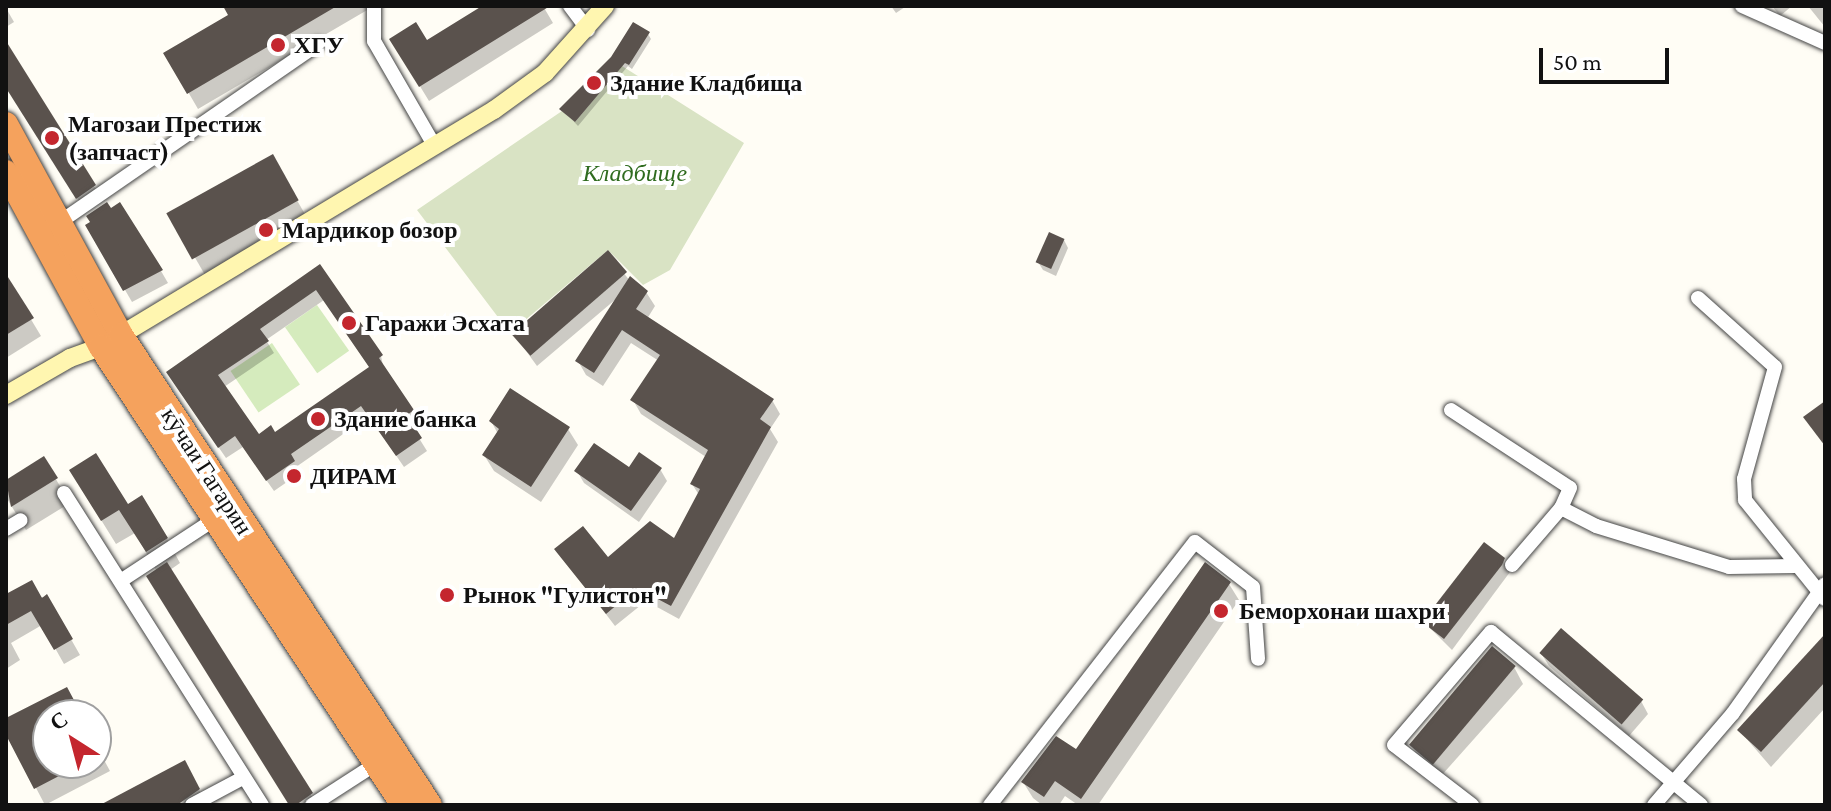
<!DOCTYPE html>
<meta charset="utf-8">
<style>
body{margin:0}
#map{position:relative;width:1831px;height:811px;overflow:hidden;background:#fffdf5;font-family:"Crimson Pro",serif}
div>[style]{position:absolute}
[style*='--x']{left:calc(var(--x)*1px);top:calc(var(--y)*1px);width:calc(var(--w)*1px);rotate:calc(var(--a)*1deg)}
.green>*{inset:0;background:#d5ebbd;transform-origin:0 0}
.cemetery>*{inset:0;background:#d9e3c4}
.shadow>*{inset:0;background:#0003;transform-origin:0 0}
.building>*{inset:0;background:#5a524d;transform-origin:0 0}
.roads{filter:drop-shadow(0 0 2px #444) drop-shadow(0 0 2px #444)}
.street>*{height:14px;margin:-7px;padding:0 7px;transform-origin:7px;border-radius:7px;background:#fff}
.secondary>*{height:18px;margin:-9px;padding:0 9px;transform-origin:9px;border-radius:9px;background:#fff6b0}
.highway>*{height:24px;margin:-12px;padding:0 12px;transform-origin:12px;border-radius:12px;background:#f5a25d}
.dots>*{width:22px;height:22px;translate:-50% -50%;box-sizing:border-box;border:4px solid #fff;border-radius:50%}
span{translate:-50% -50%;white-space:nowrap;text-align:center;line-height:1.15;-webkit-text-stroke:8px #fff;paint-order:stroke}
.poi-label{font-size:24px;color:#111;font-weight:700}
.left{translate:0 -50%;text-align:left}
.park-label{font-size:24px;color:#2f6b1f;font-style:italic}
.street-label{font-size:24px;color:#111}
.frame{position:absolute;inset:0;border:8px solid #111;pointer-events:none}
.north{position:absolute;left:32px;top:699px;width:80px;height:80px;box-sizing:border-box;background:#fff;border:2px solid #a0a0a0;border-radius:50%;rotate:324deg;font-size:22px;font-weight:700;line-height:32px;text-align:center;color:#111}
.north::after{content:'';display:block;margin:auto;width:28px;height:36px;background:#c4262e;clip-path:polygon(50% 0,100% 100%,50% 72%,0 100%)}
.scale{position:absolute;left:1539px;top:48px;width:130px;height:36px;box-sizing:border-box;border:4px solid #111;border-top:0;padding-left:10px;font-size:24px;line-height:28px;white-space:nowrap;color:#111;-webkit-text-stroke:6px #fff;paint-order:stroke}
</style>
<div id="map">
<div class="green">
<i style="left:317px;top:305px;width:56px;height:39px;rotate:55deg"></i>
<i style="left:272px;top:343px;width:50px;height:50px;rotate:56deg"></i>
</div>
<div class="cemetery">
<i style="clip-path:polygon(622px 66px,744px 143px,670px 270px,643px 285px,608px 250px,510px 333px,417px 210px,562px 111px,575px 122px)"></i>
</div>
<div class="shadow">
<i style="clip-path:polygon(225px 6px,367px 6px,369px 9px,198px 109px,166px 54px,231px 16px)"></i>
<i style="clip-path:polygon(486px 6px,543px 6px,553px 23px,429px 101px,391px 39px,426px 43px)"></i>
<i style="clip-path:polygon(891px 6px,905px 6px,905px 7px,896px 13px)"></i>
<i style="clip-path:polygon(1772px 6px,1792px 6px,1780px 16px)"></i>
<i style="clip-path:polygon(1808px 6px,1825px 6px,1825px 27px)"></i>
<i style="clip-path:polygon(6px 8px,14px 22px,6px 27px)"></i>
<i style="clip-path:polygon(648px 34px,651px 39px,632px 69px,628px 66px,578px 126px,562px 109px)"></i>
<i style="clip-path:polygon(6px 45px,102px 199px,85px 211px,6px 85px)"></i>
<i style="left:272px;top:157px;width:69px;height:117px;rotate:60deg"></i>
<i style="clip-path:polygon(88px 226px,161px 271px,168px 283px,132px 302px)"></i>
<i style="clip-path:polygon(1064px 240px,1068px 248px,1056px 276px,1043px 270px,1038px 262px)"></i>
<i style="clip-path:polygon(608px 253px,630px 281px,646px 292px,655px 306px,647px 319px,772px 400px,780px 414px,770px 429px,778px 442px,679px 619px,646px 601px,615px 626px,556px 549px,608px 560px,674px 541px,699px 495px,692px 484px,706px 457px,641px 414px,633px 400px,659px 361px,631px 343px,603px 386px,586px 375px,578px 361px,616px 299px,537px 366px,513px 333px)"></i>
<i style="clip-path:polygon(evenodd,319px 267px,381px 356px,384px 370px,419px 422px,412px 427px,427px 451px,404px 467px,369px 416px,296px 467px,300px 473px,274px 491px,243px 447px,226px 458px,175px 384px,319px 267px,324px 300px,370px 368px,274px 434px,258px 437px,224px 387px,274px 353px,266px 340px,324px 300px)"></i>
<i style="clip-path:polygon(6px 278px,41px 336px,6px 358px)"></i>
<i style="clip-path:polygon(491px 421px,568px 429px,578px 445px,541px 502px,494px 471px,484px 455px,498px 434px)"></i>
<i style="clip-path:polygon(44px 459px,70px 503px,26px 530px,6px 497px,6px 483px)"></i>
<i style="clip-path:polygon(660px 469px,667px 481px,639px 522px,584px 483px,577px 471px)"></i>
<i style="clip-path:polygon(85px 494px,127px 506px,167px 539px,180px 563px,170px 570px,317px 805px,290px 805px,135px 533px,116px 544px)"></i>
<i style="clip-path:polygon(1503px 560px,1510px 572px,1452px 650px,1424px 622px)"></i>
<i style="clip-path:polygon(1229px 584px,1239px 600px,1098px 805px,1078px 805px,1065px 796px,1059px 805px,1042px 805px,1033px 798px,1023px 782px,1076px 752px)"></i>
<i style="clip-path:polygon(6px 597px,47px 597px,80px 655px,64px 664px,42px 625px,11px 643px,20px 660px,6px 669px)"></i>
<i style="clip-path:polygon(1825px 637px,1825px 708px,1771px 767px,1739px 730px)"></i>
<i style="clip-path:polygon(1541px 653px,1641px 701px,1648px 714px,1629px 736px,1549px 666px)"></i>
<i style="clip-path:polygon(1514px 667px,1523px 684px,1441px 776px,1420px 760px,1411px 744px)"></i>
<i style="clip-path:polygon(67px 689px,81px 715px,48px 715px,48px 763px,96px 763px,96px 745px,110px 771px,45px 805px,6px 731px,6px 720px)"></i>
<i style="clip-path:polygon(192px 776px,206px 803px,202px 805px,104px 805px)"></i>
</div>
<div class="building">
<i style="clip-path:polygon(223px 6px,337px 6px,187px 94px,163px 53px,228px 15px)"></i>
<i style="clip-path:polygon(482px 6px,550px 6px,419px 87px,389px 39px,416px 22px,427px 40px)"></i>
<i style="clip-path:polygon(633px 22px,650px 32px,629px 65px,625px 63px,575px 122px,559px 109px,611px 57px)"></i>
<i style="clip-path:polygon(6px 41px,96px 185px,76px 199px,6px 88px)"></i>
<i style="left:273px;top:154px;width:53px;height:122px;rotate:61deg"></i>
<i style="clip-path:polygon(107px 202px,111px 208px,120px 202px,163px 270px,123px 291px,85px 225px,90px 222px,86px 216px)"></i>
<i style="left:1049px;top:232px;width:17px;height:33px;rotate:24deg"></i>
<i style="left:608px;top:250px;width:29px;height:128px;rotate:49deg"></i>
<i style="clip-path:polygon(evenodd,320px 264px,383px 355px,379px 358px,414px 410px,407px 415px,422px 438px,396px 456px,361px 406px,291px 454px,295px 461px,266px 481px,235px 436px,218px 448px,166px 372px,320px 264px,316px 290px,369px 367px,275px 432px,271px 425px,259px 434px,218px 375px,269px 341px,260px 329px,316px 290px)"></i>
<i style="clip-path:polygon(6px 274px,34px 318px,6px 335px)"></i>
<i style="clip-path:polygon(630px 276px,648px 291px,636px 309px,774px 399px,760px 419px,771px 427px,671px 606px,637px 588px,606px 614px,554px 549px,583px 526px,608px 557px,650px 521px,674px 538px,700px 489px,690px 484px,708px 450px,630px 400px,660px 355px,622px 330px,594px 373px,575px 361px)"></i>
<i style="clip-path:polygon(510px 388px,570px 427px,531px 487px,482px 455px,499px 429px,489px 421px)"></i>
<i style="clip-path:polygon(1825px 401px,1825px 446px,1803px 417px)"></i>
<i style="clip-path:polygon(594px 443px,629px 467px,639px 452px,662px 468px,631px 511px,574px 471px)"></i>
<i style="clip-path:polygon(96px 453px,128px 504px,142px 495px,168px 538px,146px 552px,119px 510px,101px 521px,69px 470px)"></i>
<i style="clip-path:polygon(44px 456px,58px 478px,11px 507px,6px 480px)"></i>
<i style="clip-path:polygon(1484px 542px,1505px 558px,1502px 565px,1444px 639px,1422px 622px)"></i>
<i style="clip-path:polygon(167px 562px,313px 793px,296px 805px,289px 805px,146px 576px)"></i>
<i style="clip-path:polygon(1205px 562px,1231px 582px,1081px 799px,1055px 781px,1044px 797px,1021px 782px,1056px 736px,1076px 749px)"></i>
<i style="clip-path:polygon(32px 580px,42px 598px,47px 594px,73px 639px,54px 650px,31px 611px,6px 625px,6px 594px)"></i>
<i style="left:1561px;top:628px;width:109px;height:33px;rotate:41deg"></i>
<i style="clip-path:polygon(1825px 634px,1825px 682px,1761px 752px,1737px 730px)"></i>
<i style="left:1492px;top:646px;width:31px;height:129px;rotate:40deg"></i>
<i style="clip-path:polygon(67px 687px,82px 715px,48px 715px,48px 763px,84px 763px,34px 789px,6px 735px,6px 718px)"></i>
<i style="clip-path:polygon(185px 760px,200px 789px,177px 805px,100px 805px)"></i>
</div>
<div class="roads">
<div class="street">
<i style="--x:374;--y:6;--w:35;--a:90"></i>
<i style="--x:374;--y:41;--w:120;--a:60"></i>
<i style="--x:570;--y:6;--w:30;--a:53"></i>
<i style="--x:1742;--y:6;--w:91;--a:24"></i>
<i style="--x:60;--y:222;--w:313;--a:-34.6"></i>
<i style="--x:1698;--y:298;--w:103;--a:41.9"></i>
<i style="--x:1775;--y:367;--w:116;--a:105.5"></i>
<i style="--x:1744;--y:479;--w:21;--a:87"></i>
<i style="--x:1745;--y:500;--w:127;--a:51.1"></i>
<i style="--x:1451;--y:410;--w:142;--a:33.2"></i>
<i style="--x:1570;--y:488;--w:22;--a:114"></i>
<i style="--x:64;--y:493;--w:370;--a:57.6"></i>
<i style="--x:6;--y:529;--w:17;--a:-31"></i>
<i style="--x:1512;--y:565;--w:75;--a:-49.3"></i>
<i style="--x:1561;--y:508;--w:39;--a:27"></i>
<i style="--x:1596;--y:526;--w:139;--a:17.1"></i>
<i style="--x:1729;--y:567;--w:66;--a:-0.9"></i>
<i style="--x:122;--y:580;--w:111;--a:-33.3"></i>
<i style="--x:192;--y:805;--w:55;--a:-28"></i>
<i style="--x:312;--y:805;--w:74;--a:-32.8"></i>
<i style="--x:990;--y:805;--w:333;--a:-52.1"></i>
<i style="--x:1195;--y:542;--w:73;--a:37.8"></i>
<i style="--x:1253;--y:587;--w:72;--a:86"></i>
<i style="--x:1472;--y:805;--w:98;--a:-142.4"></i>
<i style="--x:1394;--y:745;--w:149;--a:-49.4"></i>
<i style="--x:1491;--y:632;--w:272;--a:39.5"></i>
<i style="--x:1654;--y:805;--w:121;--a:-49.3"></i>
<i style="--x:1733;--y:713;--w:158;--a:-54.5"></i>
</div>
<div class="secondary">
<i style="--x:6;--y:395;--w:74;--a:-30"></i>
<i style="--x:70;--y:358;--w:33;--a:-20"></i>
<i style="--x:101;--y:347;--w:459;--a:-31.1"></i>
<i style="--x:494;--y:110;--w:63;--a:-36"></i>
<i style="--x:545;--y:73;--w:90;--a:-48.2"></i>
</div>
<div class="highway">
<i style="--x:6;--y:124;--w:240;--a:61.4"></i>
<i style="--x:121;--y:335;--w:562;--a:56.68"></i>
<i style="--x:6;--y:172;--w:199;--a:61.5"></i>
<i style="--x:101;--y:347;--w:549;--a:56.6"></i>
</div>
</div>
<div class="dots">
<i style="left:278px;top:45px;background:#c4262e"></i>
<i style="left:594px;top:83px;background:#c4262e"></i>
<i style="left:52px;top:138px;background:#c4262e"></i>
<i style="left:266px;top:230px;background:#c4262e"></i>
<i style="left:349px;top:323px;background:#c4262e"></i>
<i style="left:318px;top:419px;background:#c4262e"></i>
<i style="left:294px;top:476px;background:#c4262e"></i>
<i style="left:447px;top:595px;background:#c4262e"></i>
<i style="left:1221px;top:611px;background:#c4262e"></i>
</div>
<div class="poi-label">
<span class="left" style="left:294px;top:45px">ХГУ</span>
<span class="left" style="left:610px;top:83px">Здание Кладбища</span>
<span class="left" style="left:68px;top:138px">Магозаи Престиж<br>(запчаст)</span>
<span class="left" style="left:282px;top:230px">Мардикор бозор</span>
<span class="left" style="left:365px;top:323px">Гаражи Эсхата</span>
<span class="left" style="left:334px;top:419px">Здание банка</span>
<span class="left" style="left:310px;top:476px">ДИРАМ</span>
<span class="left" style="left:463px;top:595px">Рынок "Гулистон"</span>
<span class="left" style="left:1239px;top:611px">Беморхонаи шахри</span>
</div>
<div class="park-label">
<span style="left:635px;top:173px">Кладбище</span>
</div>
<div class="street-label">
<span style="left:207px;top:471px;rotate:57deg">кӯчаи Гагарин</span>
</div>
<div class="frame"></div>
<div class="north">С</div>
<div class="scale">50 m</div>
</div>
